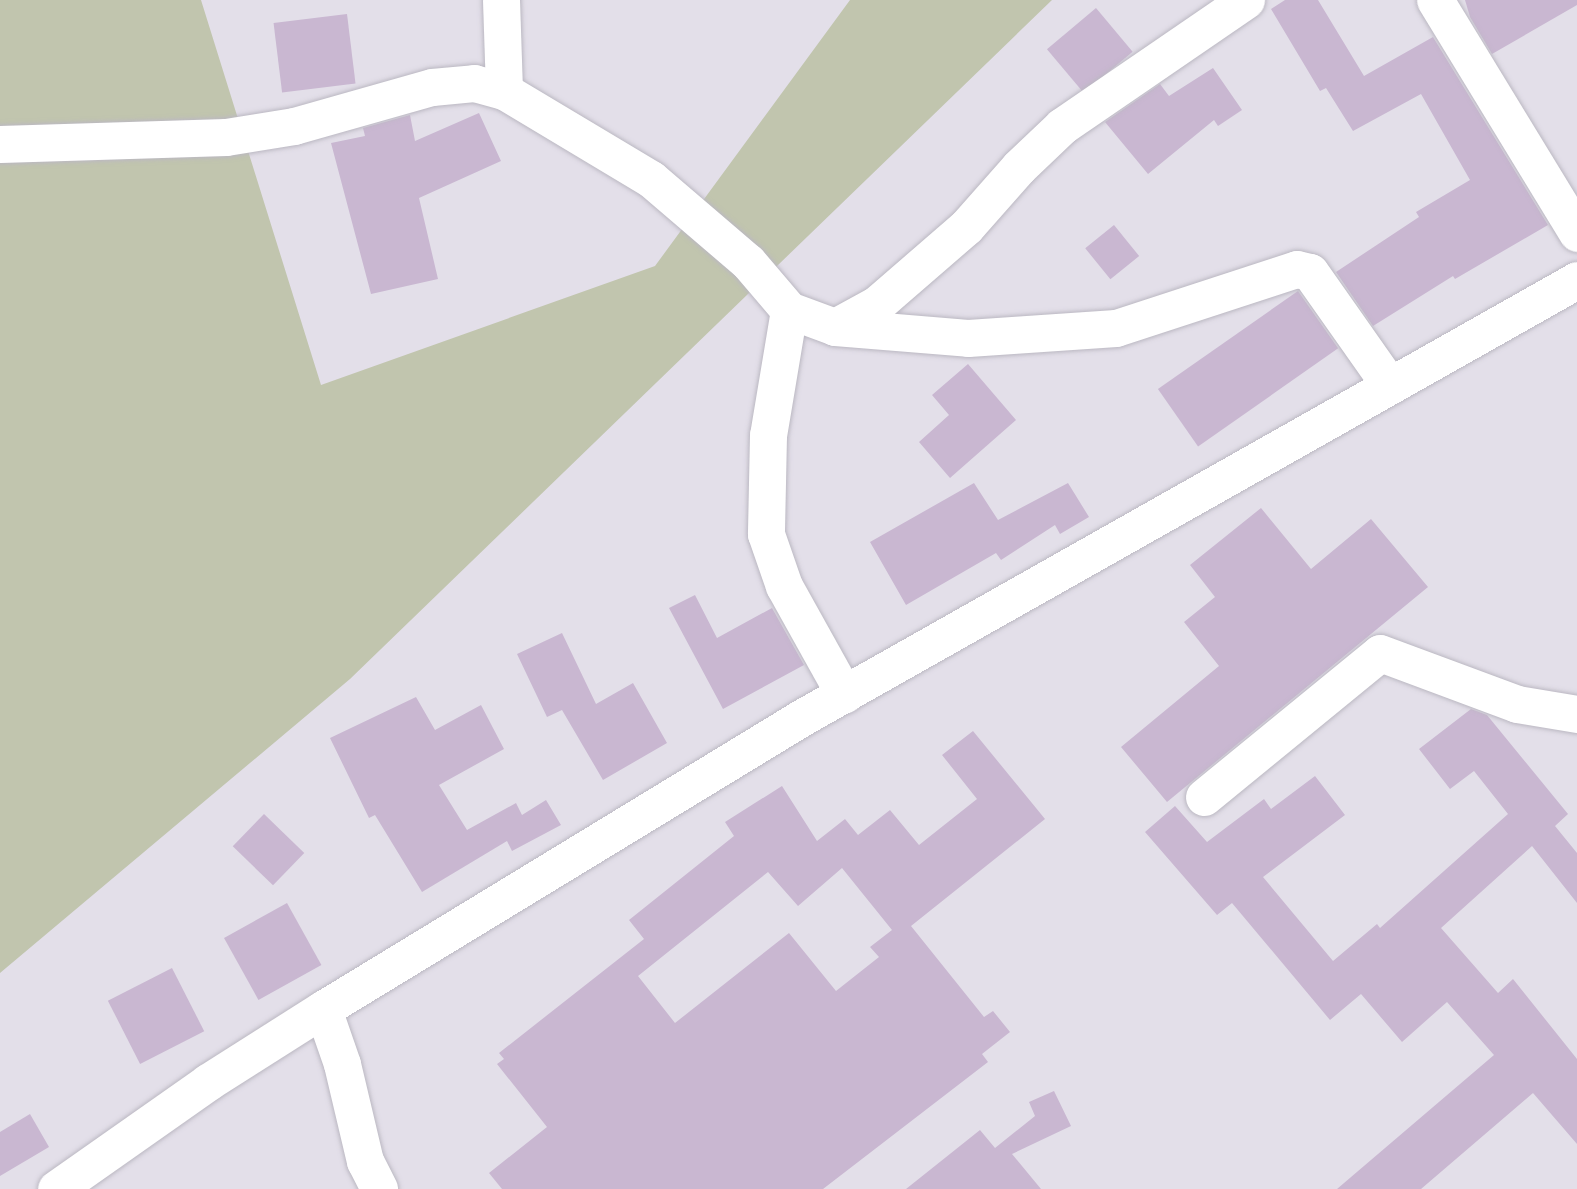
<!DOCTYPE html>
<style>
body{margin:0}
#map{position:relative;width:1577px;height:1189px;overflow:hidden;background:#e3dfe9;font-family:"Fira Sans Condensed",sans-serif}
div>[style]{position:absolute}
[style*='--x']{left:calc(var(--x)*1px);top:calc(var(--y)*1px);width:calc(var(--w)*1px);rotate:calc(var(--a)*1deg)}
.green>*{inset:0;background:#c1c5ae}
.building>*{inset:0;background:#c9b7d1;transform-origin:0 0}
.roads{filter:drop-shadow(0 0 2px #bbb8c2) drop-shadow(0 0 2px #bbb8c2)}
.street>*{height:37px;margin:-18.5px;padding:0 18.5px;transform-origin:18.5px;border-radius:18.5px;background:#fff}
span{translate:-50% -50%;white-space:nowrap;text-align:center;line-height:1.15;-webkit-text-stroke:5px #fff;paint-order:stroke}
</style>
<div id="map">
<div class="green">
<i style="clip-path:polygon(0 0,201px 0,321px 385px,655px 266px,850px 0,1052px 0,350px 679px,0 973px)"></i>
</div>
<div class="building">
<i style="clip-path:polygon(1285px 0,1318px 0,1364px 76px,1433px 37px,1548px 225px,1455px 279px,1453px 276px,1373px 326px,1336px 272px,1419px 217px,1416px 212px,1470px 180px,1421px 94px,1353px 131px,1326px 88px,1320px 91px,1271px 9px)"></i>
<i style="clip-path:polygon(1465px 0,1577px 0,1577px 5px,1492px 54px,1470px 17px)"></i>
<i style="left:1096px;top:8px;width:57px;height:64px;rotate:50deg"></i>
<i style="left:347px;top:14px;width:70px;height:74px;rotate:83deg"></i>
<i style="clip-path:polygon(1213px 68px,1242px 110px,1218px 126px,1214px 120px,1148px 174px,1105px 122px,1160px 84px,1169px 96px)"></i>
<i style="clip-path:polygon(479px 113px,501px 161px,419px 198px,438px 279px,371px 294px,331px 143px,365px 136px,363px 128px,410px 115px,415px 141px)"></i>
<i style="left:1114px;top:225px;width:40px;height:37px;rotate:51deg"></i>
<i style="left:1298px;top:291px;width:70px;height:171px;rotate:55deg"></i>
<i style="clip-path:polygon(968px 364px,1016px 420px,950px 478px,919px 442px,949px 415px,932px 395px)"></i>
<i style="clip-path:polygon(974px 483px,998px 520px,1068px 483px,1089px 517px,1060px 534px,1055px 525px,1001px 560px,996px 553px,906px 605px,870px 542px)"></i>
<i style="clip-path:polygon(1261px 508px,1311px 569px,1371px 519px,1428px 587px,1167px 802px,1121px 747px,1219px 666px,1184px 622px,1215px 597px,1190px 565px)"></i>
<i style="clip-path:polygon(695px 595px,717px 638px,772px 608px,804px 665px,723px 709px,669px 608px)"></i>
<i style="clip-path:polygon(562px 633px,596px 704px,633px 683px,667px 743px,603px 780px,562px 710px,547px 717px,517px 654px)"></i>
<i style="clip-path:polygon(416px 697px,435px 730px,481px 705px,504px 749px,439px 785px,467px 830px,516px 803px,522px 815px,546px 800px,561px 825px,512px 851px,507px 841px,422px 892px,375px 815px,369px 818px,330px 738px)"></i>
<i style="clip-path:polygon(1471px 709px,1487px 715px,1568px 814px,1555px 826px,1577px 853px,1577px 903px,1532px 846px,1441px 928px,1498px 993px,1513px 979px,1577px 1059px,1577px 1144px,1533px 1093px,1421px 1189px,1337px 1189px,1494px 1055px,1447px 1002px,1402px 1042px,1361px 994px,1330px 1020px,1232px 903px,1217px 915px,1145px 832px,1175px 806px,1207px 842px,1264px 799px,1271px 809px,1315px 776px,1345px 815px,1263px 877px,1333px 961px,1377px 924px,1380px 928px,1508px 814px,1474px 771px,1450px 789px,1419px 749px)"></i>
<i style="clip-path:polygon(evenodd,973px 731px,1045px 819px,911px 926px,984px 1017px,993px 1011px,1010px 1032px,982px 1054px,988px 1062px,823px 1189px,502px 1189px,489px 1173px,547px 1127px,497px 1064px,504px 1059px,499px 1053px,644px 939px,629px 920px,734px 836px,725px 822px,782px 786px,817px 841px,845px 819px,858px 835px,890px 810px,919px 845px,977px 799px,942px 755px,973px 731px,842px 868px,892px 930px,870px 947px,879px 957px,836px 991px,789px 933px,675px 1023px,638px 976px,768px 872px,798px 906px,842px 868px)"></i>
<i style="left:264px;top:814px;width:56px;height:45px;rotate:44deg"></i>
<i style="left:287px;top:903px;width:71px;height:72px;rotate:61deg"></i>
<i style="left:172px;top:968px;width:71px;height:72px;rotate:63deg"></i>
<i style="clip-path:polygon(1054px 1091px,1071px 1126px,1012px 1154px,1041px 1189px,906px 1189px,980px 1130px,995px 1148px,1035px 1116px,1029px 1102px)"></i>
<i style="clip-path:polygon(30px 1114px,49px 1147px,0 1176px,0 1132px)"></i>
</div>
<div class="roads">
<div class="street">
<i style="--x:501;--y:0;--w:91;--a:88.1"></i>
<i style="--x:1435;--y:0;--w:273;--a:58.6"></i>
<i style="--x:0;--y:144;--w:226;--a:-1.8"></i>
<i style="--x:226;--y:137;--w:69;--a:-9.2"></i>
<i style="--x:294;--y:126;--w:143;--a:-15.8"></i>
<i style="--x:432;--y:87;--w:42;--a:-5.4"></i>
<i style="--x:474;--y:83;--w:31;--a:15"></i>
<i style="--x:504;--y:91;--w:171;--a:30.9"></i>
<i style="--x:651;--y:179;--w:128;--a:40.6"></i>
<i style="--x:748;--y:262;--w:63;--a:49.5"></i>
<i style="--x:789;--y:310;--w:49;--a:20.3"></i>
<i style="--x:835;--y:327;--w:133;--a:4.7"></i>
<i style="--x:968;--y:338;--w:148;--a:-3.9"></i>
<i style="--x:1116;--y:328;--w:190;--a:-18.1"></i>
<i style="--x:1297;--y:269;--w:13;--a:13"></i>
<i style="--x:1310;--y:272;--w:139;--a:54.9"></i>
<i style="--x:789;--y:310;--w:127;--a:99.5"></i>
<i style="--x:768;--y:435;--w:99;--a:91.2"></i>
<i style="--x:766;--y:534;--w:55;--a:70.9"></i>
<i style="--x:784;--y:586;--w:124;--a:60.9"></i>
<i style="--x:835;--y:327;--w:48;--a:-28.7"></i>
<i style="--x:877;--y:304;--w:118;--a:-40.9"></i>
<i style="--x:966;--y:227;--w:80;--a:-48.5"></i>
<i style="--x:1019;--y:167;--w:59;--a:-43.6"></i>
<i style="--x:1062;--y:126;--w:223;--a:-34.4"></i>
<i style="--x:1204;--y:797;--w:227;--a:-39.3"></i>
<i style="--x:1380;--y:653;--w:146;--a:20.4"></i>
<i style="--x:1517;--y:704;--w:61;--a:9.5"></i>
<i style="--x:323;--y:1009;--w:58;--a:70.9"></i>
<i style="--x:342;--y:1064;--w:100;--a:76.7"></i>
<i style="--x:365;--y:1161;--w:31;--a:63"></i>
<i style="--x:56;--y:1189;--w:186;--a:-35.1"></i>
<i style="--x:208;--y:1082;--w:136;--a:-32.4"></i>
<i style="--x:323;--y:1009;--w:560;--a:-31.33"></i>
<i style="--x:801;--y:718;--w:891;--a:-29.44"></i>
</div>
</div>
</div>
